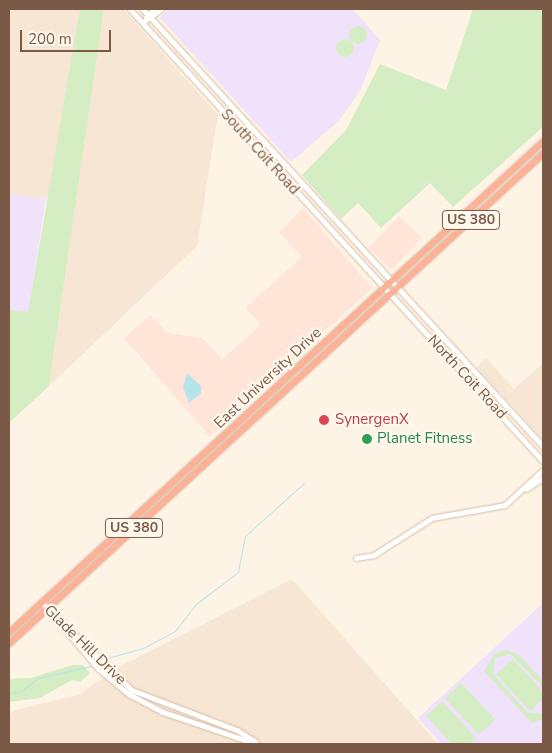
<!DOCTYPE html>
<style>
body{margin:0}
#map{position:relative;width:552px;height:753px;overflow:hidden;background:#fef4e5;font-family:"Nunito Sans",sans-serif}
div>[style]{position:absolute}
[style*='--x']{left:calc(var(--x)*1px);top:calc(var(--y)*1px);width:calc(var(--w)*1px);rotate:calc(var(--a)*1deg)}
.residential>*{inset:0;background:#f6e6d3}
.commercial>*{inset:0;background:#ffe4d8;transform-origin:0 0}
.education>*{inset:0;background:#f1e2fb}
.green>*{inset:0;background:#d4edc2;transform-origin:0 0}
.round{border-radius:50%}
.water>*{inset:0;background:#b7e3ea}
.stream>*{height:1px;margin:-0.5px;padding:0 0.5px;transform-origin:0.5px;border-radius:0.5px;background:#b7e3ea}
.roads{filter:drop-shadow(0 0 1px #d7bda9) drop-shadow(0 0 1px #d7bda9)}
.secondary>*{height:4.5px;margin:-2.25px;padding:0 2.25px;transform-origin:2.25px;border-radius:2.25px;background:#fff}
.highway>*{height:5.5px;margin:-2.75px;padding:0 2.75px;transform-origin:2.75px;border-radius:2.75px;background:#fdb197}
.dots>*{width:14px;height:14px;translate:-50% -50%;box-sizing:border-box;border:2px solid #fff8ed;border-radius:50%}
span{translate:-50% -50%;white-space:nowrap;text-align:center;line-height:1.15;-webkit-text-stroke:4.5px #fff8ed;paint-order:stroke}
.shield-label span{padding:1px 4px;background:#fff8ed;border:1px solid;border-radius:4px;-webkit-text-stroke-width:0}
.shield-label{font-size:14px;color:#7a5947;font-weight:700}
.street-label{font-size:15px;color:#7a5947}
.health-label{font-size:15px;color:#be3a42}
.left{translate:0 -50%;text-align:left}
.leisure-label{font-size:15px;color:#27864d}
.frame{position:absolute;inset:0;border:10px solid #7a5947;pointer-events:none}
.scale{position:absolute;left:20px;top:30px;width:91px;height:22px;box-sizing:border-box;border:2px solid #7a5947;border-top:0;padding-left:6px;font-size:15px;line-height:18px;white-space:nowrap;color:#7a5947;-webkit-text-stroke:4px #fff8ed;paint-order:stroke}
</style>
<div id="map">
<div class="residential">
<i style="clip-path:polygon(9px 9px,80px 9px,51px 193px,46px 199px,9px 194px)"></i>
<i style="clip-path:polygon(104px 9px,123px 9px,218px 115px,197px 246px,49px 386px)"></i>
<i style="clip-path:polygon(486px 358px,514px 389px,543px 363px,543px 440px,477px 367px)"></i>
<i style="clip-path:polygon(292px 579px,438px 744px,9px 744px,9px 716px,15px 710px,78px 695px,123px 665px)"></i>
</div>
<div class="commercial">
<i style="clip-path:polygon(303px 208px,372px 288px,210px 437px,124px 338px,150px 315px,168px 333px,202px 338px,222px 359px,261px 325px,245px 308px,302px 257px,279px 232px)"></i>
<i style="left:399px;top:216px;width:32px;height:44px;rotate:44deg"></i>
</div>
<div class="education">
<i style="clip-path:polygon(168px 9px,353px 9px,380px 40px,360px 91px,339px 121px,291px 162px,160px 18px)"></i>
<i style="clip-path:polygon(9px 194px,46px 199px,28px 313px,9px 310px)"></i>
<i style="clip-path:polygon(543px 603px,543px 744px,441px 744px,418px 718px)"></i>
</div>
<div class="green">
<i style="clip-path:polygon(80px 9px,104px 9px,49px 386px,9px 423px,9px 310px,28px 312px)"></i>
<i style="clip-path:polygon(473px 9px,543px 9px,543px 127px,453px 207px,430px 183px,381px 228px,358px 203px,341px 219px,302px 175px,346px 130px,380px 64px,446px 90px)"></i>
<i class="round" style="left:349px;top:26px;width:18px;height:18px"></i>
<i class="round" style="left:336px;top:39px;width:18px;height:18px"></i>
<i style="clip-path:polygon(507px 650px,519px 655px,543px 681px,543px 687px,510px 654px,495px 658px,493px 674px,527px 712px,543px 714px,543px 719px,532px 723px,484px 671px,495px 653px)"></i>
<i style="clip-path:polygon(513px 659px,543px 692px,543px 699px,530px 711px,496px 674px)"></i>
<i style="clip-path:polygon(72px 665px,83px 665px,90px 673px,80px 682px,72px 680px,40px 698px,9px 702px,9px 679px,31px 678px)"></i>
<i style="left:461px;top:683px;width:50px;height:22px;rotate:47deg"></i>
<i style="clip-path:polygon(442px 701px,476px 738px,469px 744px,452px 744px,426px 716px)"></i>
</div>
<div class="water">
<i style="clip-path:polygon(187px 373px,201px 386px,201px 393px,189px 403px,183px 387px)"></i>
</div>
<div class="stream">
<i style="--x:104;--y:659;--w:41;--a:-15.8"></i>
<i style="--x:143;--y:648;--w:36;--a:-28"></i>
<i style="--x:175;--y:631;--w:34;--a:-52"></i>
<i style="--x:196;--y:604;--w:53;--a:-37.3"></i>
<i style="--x:238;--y:572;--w:37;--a:-79"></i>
<i style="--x:245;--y:536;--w:79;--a:-41.9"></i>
<i style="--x:9;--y:693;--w:11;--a:-5"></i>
<i style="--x:20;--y:692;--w:23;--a:-38"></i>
<i style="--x:38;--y:678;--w:54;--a:-12.8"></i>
</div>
<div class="roads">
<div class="secondary">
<i style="--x:130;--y:9;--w:612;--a:47.58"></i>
<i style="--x:143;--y:9;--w:592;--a:47.53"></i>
<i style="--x:146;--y:17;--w:12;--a:-42"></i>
<i style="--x:143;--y:22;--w:22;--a:-36"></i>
<i style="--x:526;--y:489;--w:20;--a:-33"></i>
<i style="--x:356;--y:558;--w:18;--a:-9"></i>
<i style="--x:374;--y:555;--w:69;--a:-32.5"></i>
<i style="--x:432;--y:518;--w:74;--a:-10.1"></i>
<i style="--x:505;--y:505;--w:52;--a:-42.6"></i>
<i style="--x:42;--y:602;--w:88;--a:49.6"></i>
<i style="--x:99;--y:669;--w:39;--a:40"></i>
<i style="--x:129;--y:694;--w:38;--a:28"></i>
<i style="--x:163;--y:712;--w:99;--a:18.8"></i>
<i style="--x:42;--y:602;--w:126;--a:44.4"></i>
<i style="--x:132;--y:690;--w:112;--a:20.9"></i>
<i style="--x:237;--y:730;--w:22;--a:32"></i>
</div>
<div class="highway">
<i style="--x:9;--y:633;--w:725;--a:-42.6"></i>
<i style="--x:9;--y:644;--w:725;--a:-42.54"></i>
</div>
</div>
<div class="dots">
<i style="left:324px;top:420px;background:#e0444e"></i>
<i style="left:367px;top:439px;background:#2e9e5b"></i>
</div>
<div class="shield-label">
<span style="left:471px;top:220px">US 380</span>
<span style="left:134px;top:528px">US 380</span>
</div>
<div class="street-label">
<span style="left:260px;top:152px;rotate:48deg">South Coit Road</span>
<span style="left:467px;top:377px;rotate:47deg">North Coit Road</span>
<span style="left:268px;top:378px;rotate:-43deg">East University Drive</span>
<span style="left:85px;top:645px;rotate:44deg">Glade Hill Drive</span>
</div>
<div class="health-label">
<span class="left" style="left:335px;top:420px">SynergenX</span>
</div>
<div class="leisure-label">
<span class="left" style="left:377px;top:439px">Planet Fitness</span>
</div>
<div class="frame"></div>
<div class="scale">200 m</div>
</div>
